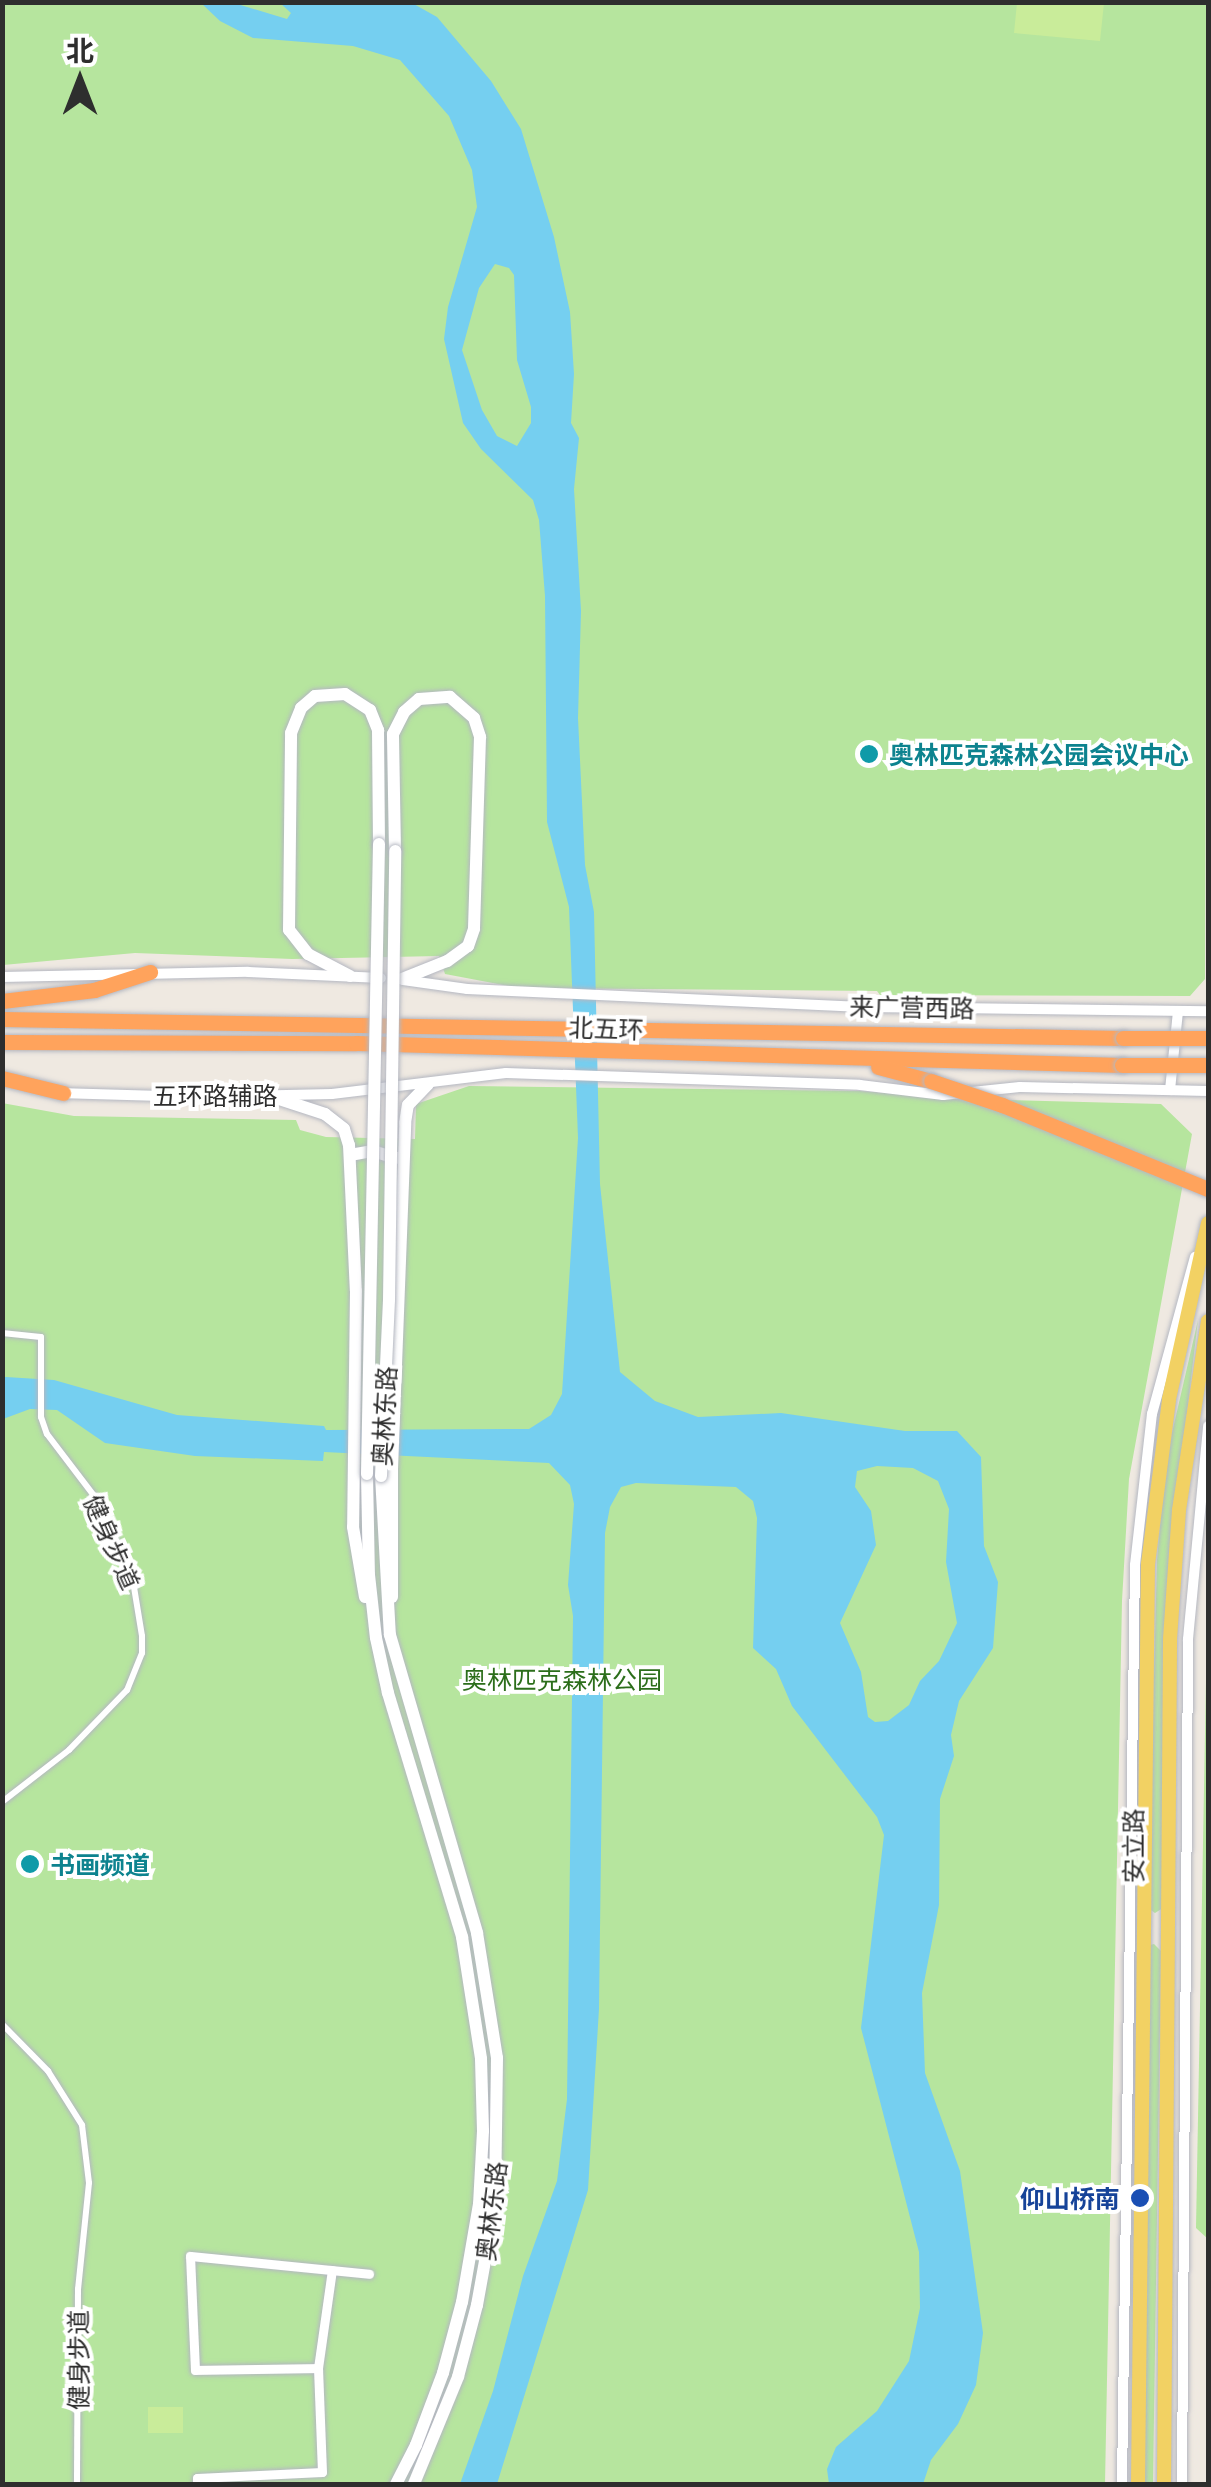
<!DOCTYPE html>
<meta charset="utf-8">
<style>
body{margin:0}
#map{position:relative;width:1211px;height:2487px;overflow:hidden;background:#efe9e1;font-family:"Noto Sans","Noto Sans SC",sans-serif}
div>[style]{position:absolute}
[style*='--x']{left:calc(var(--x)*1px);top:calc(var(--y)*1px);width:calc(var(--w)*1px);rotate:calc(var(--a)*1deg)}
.green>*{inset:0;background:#b6e59e}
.pitch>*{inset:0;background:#c9ec9a;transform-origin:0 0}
.water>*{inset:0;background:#75cff0}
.roads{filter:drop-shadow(0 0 2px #b4b7c1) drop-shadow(0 0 2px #b4b7c1)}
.pedestrian>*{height:6px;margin:-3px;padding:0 3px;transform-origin:3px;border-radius:3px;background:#fff}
.minor>*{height:9px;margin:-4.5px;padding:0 4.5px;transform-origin:4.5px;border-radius:4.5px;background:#fff}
.tertiary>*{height:10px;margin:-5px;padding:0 5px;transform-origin:5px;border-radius:5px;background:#fff}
.secondary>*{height:12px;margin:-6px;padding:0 6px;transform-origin:6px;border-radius:6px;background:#fff}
.primary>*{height:14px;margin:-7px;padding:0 7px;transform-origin:7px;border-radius:7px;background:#f2d163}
.motorway>*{height:15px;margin:-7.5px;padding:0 7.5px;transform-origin:7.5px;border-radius:7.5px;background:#ffa35c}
.bridges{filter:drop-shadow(0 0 2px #b4b7c1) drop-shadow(0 0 2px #b4b7c1)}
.secondary-bridge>*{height:12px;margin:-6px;padding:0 6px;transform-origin:6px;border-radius:6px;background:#fff}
.motorway-bridge>*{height:15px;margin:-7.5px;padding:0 7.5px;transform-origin:7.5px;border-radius:7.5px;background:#ffa35c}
.dots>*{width:28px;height:28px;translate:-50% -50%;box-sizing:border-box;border:5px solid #fff;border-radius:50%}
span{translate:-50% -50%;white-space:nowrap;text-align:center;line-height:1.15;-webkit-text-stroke:8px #fff;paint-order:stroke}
.culture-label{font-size:25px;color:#0d838f;font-weight:700}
.left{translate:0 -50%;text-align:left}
.street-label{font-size:25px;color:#2e2e2e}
.park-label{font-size:25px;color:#2c6e1b}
.transit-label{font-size:25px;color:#164399;font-weight:700}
.right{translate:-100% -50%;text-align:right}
.frame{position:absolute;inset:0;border:5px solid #2e2e2e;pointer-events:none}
.north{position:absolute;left:30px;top:30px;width:100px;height:100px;-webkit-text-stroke:8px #fff;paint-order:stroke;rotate:0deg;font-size:28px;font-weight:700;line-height:40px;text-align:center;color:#2e2e2e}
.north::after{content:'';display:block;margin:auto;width:35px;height:45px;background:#2e2e2e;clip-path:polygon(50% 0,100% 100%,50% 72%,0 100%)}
</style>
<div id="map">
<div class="green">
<i style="clip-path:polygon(2px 3px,1208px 3px,1205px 979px,1190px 996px,880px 995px,877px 991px,520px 988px,445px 974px,439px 956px,292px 959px,135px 953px,3px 965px)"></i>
<i style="clip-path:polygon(469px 1086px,860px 1091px,968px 1099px,1161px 1104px,1192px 1134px,1129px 1479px,1122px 1601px,1105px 2484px,3px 2484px,2px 1103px,74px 1116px,296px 1120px,300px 1130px,326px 1137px,415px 1139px,416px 1104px)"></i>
<i style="clip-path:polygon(1198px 1320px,1179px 1480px,1163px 1908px,1155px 1913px,1148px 1908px,1157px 1560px,1166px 1459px)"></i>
<i style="clip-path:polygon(1208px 1569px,1208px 2239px,1196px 2228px)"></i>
<i style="clip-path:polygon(1154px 1944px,1161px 1951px,1153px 2484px,1140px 2484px,1150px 1945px)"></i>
</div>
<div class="pitch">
<i style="clip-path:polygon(1017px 3px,1104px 3px,1100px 41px,1014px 33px)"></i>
<i style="left:148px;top:2407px;width:35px;height:26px"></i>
</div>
<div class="water">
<i style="clip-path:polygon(evenodd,201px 3px,234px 3px,287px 19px,291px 13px,280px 3px,412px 3px,437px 17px,491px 81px,521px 129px,554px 237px,570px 312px,574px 374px,571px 423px,579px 438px,574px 489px,581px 611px,578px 718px,585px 865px,594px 912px,600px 1184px,620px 1372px,655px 1401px,698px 1417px,781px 1413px,905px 1431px,957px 1431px,981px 1457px,984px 1546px,998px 1582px,993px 1648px,959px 1701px,951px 1735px,954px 1756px,940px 1799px,939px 1905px,922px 1993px,925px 2073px,960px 2171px,983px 2333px,976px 2385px,958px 2424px,931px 2460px,923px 2484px,829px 2484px,827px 2469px,836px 2447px,877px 2411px,909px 2361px,920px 2308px,919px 2252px,861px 2028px,884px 1835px,877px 1817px,792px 1706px,776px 1669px,753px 1648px,757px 1518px,753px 1501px,736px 1487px,636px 1483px,621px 1487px,610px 1507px,605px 1533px,599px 2009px,588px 2190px,497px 2484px,460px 2484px,493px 2391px,523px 2276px,557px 2181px,567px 2099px,573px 1616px,568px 1585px,574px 1504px,570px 1485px,549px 1463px,324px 1452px,323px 1461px,195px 1456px,105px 1443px,57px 1410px,30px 1409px,3px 1419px,3px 1377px,6px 1377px,54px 1380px,177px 1415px,324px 1426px,326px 1430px,529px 1429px,551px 1415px,562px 1394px,578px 1138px,569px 907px,547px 822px,545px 596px,539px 520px,533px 500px,481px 449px,463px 423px,444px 339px,448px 307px,477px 207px,472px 170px,449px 116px,400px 60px,353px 46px,253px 38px,220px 21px,201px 3px,495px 264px,509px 268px,514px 275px,517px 360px,531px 407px,531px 423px,517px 446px,497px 436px,482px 410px,462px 350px,479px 288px,495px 264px,201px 3px,877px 1466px,913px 1468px,938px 1481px,949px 1509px,946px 1562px,957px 1623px,939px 1661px,920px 1681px,909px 1705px,888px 1721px,875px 1722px,868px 1717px,861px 1672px,840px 1623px,876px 1545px,871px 1511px,855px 1487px,857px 1471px,877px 1466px)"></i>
</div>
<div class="roads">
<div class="pedestrian">
<i style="--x:2;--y:1333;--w:39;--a:6"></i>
<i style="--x:41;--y:1337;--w:80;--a:90"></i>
<i style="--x:41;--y:1417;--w:18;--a:71"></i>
<i style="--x:47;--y:1434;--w:79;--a:52.7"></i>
<i style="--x:95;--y:1497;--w:65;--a:64.6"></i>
<i style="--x:123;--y:1556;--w:27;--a:68"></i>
<i style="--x:133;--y:1581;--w:56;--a:80.7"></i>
<i style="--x:142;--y:1636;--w:17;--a:90"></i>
<i style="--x:142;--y:1653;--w:40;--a:112"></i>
<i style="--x:127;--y:1690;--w:83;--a:134"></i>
<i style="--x:69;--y:1750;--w:85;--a:142.2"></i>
<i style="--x:2;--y:2024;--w:66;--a:45.6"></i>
<i style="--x:48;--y:2071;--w:64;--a:57.8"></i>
<i style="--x:82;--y:2125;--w:58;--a:83.1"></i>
<i style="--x:89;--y:2183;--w:107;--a:95.9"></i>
<i style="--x:78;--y:2289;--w:195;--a:90.3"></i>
</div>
<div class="minor">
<i style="--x:318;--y:2368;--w:99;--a:-81.9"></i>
<i style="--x:197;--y:2484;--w:6;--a:-90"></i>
<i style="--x:197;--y:2478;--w:125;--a:-2.7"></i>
<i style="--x:322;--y:2472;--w:104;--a:-92.2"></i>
<i style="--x:318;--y:2368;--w:123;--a:179.1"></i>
<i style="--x:195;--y:2370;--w:114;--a:-92.5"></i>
<i style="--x:190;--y:2256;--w:180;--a:5.7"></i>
</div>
<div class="tertiary">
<i style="--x:2;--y:977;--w:246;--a:-1.2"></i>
<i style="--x:248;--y:972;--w:133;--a:2.6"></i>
<i style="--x:403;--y:980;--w:65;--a:8"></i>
<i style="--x:467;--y:989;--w:396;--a:2.6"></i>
<i style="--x:863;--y:1007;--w:345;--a:0.7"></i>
<i style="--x:1170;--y:1090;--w:79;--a:-84.2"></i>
<i style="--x:58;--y:1093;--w:138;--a:1.7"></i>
<i style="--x:196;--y:1097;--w:136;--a:-1.3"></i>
<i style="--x:332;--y:1094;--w:175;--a:-6.9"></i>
<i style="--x:506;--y:1073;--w:354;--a:1.9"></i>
<i style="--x:860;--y:1085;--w:84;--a:6.9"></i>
<i style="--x:943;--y:1095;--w:77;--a:-5.9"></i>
<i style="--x:1020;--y:1087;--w:188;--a:1.2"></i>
<i style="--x:1122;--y:2484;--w:919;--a:-89.19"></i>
<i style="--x:1135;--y:1565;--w:152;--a:-83.6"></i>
<i style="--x:1152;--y:1414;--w:163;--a:-74.7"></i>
<i style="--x:1182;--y:2484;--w:845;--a:-89.59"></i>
<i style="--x:1188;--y:1639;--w:214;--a:-84.6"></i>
</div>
<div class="secondary">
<i style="--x:395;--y:851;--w:117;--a:-91"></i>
<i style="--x:393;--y:734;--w:25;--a:-63"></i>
<i style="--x:404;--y:712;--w:20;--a:-41"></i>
<i style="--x:419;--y:699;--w:31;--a:-4"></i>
<i style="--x:450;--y:697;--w:32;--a:41"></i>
<i style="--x:474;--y:718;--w:20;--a:72"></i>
<i style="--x:480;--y:737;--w:192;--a:91.8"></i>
<i style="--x:474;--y:929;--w:18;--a:109"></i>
<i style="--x:468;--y:946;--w:26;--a:144"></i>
<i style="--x:447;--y:961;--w:48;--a:158.2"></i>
<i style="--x:350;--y:976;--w:47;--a:-152.4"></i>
<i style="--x:308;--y:954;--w:31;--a:-128"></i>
<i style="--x:289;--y:930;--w:197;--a:-89.4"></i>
<i style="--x:291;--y:733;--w:27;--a:-68"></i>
<i style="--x:301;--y:708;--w:18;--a:-41"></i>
<i style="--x:315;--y:696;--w:30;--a:-4"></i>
<i style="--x:345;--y:694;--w:30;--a:33"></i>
<i style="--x:370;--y:710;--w:22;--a:68"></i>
<i style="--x:378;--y:730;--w:114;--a:89.5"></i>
<i style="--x:270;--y:1096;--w:58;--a:18.1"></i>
<i style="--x:325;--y:1114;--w:24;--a:38"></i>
<i style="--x:344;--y:1129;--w:17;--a:73"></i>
<i style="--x:349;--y:1145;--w:146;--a:87.3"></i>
<i style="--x:356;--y:1291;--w:236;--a:90.7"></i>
<i style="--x:353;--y:1527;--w:71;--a:80.3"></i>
<i style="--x:350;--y:1155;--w:22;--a:-10"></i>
<i style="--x:372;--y:1151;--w:25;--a:16"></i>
<i style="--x:367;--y:1474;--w:101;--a:88.9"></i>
<i style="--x:369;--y:1575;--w:63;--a:83.7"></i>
<i style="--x:376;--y:1638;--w:56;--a:77.7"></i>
<i style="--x:388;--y:1693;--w:255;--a:73.1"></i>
<i style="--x:462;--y:1937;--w:123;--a:81.1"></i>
<i style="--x:481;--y:2059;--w:72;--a:88.4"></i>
<i style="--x:483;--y:2131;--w:73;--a:93.1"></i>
<i style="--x:479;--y:2204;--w:99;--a:99.8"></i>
<i style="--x:462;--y:2302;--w:73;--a:105"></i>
<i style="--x:443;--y:2373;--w:77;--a:110.6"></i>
<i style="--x:416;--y:2445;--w:44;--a:117.1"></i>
<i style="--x:381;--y:1476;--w:159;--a:86.8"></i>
<i style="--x:390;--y:1635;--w:310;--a:73.7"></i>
<i style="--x:477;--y:1933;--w:127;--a:80.9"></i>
<i style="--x:497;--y:2058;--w:148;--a:90.8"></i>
<i style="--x:495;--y:2206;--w:101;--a:100.3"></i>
<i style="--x:477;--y:2305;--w:74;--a:104.8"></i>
<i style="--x:458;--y:2377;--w:116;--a:112.4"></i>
<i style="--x:392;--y:1597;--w:128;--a:-90"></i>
<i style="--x:392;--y:1469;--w:346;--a:-87.8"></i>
<i style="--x:405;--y:1123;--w:18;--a:-81"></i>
<i style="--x:408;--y:1105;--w:29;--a:-46"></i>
</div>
<div class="primary">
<i style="--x:1138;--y:2484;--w:920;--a:-89.38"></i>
<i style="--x:1148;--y:1564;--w:166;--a:-82.7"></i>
<i style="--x:1169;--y:1399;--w:180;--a:-77.5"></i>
<i style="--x:1164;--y:2484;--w:845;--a:-89.59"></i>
<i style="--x:1170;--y:1639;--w:129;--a:-86"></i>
<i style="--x:1179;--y:1510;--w:191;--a:-81.3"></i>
</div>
<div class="motorway">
<i style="--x:2;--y:1001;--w:93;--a:-6.8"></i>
<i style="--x:94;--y:990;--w:59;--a:-17.8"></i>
<i style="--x:2;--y:1019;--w:1121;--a:0.97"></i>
<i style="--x:2;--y:1042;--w:354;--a:0.2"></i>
<i style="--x:356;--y:1043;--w:766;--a:1.65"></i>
<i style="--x:878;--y:1067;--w:55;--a:14.8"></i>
<i style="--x:2;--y:1078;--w:63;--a:13.8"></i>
</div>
</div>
<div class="bridges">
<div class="secondary-bridge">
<i style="--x:367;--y:1474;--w:630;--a:-88.91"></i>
<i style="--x:381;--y:1476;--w:176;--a:-87.4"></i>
<i style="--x:389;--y:1300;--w:449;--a:-89.2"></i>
</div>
<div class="motorway-bridge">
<i style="--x:1123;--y:1038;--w:85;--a:0"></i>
<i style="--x:1122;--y:1065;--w:86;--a:0"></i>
<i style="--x:931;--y:1081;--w:75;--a:18.7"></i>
<i style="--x:1002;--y:1105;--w:222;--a:22.2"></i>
</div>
</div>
<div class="dots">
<i style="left:869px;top:754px;background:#0f9aa8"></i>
<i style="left:30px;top:1864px;background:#0f9aa8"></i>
<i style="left:1140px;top:2198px;background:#1a4fb4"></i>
</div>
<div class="culture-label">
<span class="left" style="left:889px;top:754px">奥林匹克森林公园会议中心</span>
<span class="left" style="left:50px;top:1864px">书画频道</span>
</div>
<div class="street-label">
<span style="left:912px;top:1007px;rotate:1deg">来广营西路</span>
<span style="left:606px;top:1028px;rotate:2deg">北五环</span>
<span style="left:215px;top:1095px">五环路辅路</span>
<span style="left:384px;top:1416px;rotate:-87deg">奥林东路</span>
<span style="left:112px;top:1542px;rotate:66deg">健身步道</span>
<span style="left:1133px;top:1846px;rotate:-90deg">安立路</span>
<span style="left:491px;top:2211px;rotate:-83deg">奥林东路</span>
<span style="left:78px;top:2360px;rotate:-90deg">健身步道</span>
</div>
<div class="park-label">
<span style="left:562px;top:1679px">奥林匹克森林公园</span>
</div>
<div class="transit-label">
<span class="right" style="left:1120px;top:2198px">仰山桥南</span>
</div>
<div class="frame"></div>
<div class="north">北</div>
</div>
